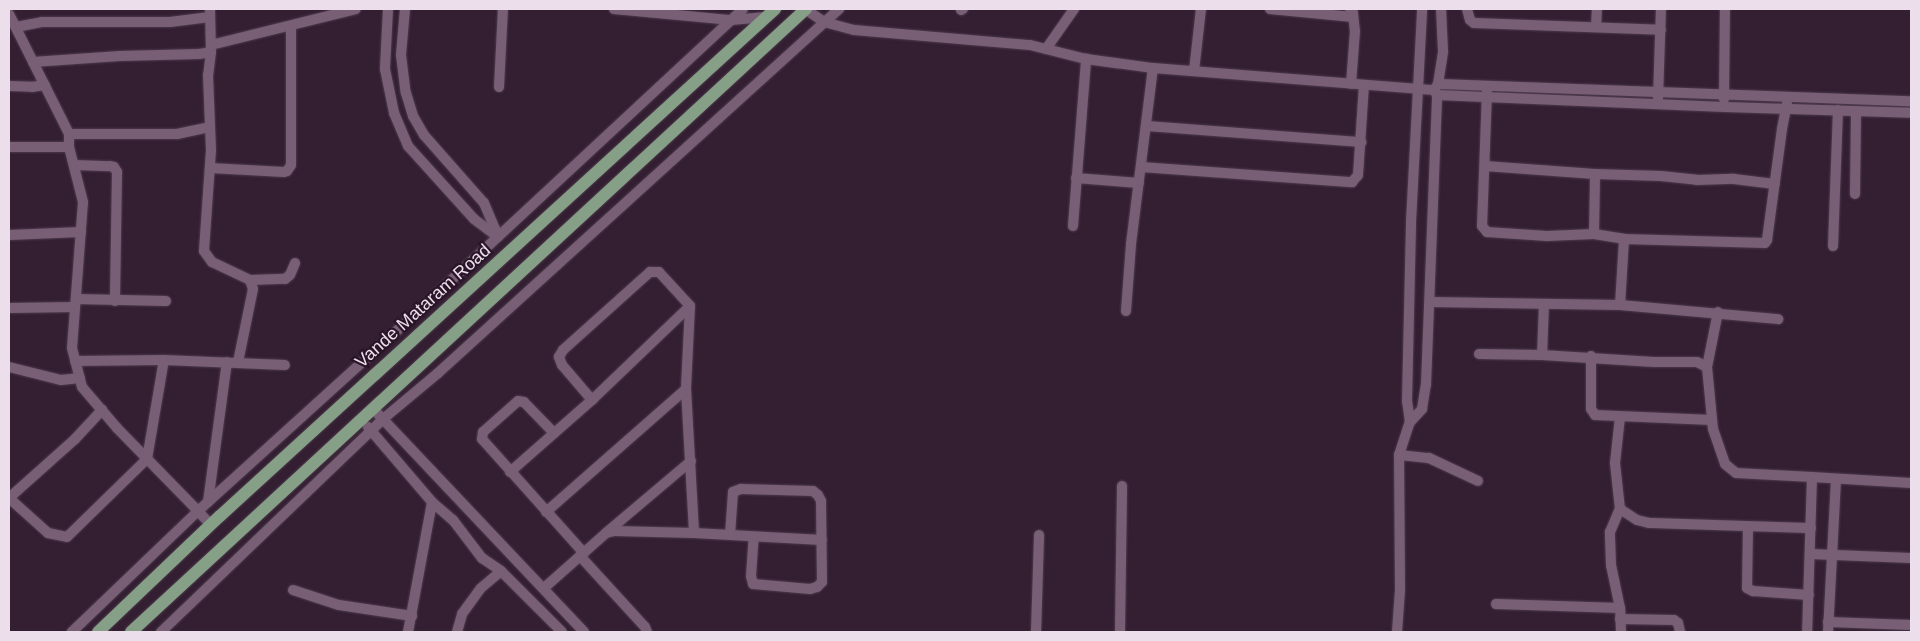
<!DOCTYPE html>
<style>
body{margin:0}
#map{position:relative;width:1920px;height:641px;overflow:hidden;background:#331e32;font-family:Helvetica,sans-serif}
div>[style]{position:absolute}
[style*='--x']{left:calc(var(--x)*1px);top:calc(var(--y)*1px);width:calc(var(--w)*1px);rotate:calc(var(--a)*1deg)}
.roads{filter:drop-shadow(0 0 1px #4d3b4c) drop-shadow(0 0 1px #4d3b4c)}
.minor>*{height:10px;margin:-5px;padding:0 5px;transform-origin:5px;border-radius:5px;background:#785f76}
.major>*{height:12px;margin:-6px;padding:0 6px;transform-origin:6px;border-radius:6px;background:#869f87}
span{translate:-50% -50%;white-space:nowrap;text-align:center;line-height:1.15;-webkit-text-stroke:4.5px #291428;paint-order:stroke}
.street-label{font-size:18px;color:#eddeeb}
.frame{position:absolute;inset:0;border:10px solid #eddeeb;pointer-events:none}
</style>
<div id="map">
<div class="roads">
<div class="minor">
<i style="--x:210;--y:9;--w:43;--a:88.7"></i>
<i style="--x:211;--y:52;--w:23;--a:97"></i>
<i style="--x:208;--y:75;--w:75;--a:87.7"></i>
<i style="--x:211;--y:150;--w:101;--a:94"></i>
<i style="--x:204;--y:251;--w:14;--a:54"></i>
<i style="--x:212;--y:262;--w:42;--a:25.3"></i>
<i style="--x:250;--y:280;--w:9;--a:72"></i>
<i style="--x:253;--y:289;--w:75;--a:101.6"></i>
<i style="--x:388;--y:9;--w:60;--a:92.9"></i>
<i style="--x:385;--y:69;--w:45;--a:78.4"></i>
<i style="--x:394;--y:113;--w:36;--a:67"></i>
<i style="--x:408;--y:146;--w:98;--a:47.9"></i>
<i style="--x:474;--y:219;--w:30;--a:37"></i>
<i style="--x:405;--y:9;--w:46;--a:95"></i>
<i style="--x:401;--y:55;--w:38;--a:83"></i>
<i style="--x:406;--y:93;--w:24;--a:73"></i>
<i style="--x:413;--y:116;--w:22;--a:60"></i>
<i style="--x:424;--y:135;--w:91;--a:48.6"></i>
<i style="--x:484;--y:203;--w:36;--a:67"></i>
<i style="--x:614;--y:9;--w:118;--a:5.4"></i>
<i style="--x:731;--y:20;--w:35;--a:-5"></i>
<i style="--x:805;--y:9;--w:23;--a:34"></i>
<i style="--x:824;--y:22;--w:31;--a:15"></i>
<i style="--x:854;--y:30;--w:177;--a:4.9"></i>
<i style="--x:1030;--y:45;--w:58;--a:14"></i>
<i style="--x:1086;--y:59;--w:68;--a:7.7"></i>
<i style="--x:1153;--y:68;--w:282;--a:4.5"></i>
<i style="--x:1270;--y:9;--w:83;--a:5.5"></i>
<i style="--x:1350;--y:9;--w:5;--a:53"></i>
<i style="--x:1353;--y:13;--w:18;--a:84"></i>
<i style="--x:1355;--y:31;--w:53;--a:94.3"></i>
<i style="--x:1467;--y:9;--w:11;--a:75"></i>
<i style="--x:1470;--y:20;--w:5;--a:37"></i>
<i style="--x:1474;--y:23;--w:187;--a:2.1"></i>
<i style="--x:961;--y:10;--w:2;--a:-27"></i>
<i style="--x:9;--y:14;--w:134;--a:63.4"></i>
<i style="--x:69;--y:134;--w:13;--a:90"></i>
<i style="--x:69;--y:147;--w:57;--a:75.7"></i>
<i style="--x:83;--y:202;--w:146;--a:94.3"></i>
<i style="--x:72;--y:348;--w:40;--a:75.6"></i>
<i style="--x:82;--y:387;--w:54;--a:49.5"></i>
<i style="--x:117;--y:428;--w:116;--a:45.7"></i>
<i style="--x:198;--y:511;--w:175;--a:136.2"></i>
<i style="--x:16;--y:27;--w:26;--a:-11"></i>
<i style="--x:42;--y:22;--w:128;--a:0"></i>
<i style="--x:170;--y:22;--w:40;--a:-7.1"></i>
<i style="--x:1596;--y:27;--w:18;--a:-87"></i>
<i style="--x:211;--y:45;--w:149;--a:-13.9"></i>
<i style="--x:1046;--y:49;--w:49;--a:-55"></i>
<i style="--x:33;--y:62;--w:87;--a:-3.9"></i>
<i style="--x:120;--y:56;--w:79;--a:-1.5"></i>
<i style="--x:199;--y:54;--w:12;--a:-9"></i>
<i style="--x:1194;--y:71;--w:62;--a:-83.6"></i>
<i style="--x:1438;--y:84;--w:473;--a:2.1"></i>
<i style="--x:9;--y:86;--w:23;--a:2"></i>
<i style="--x:32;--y:87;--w:13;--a:-9"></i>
<i style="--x:499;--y:87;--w:78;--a:-87.1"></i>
<i style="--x:1487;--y:91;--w:135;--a:92.1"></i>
<i style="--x:1482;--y:226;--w:8;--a:50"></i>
<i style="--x:1487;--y:232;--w:60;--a:3.8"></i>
<i style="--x:1547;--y:236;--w:47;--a:-2.4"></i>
<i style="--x:1594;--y:234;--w:30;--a:9"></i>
<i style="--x:1437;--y:95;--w:288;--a:2.4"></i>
<i style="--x:1725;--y:107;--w:186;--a:1.8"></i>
<i style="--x:1658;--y:98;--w:89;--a:-88.1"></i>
<i style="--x:1724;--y:99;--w:90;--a:-89.4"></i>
<i style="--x:1147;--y:126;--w:215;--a:4.3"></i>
<i style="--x:69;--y:134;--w:108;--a:0"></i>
<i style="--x:177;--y:134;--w:33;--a:-12"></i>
<i style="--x:9;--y:147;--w:60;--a:0"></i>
<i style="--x:74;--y:165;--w:36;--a:2"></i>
<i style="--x:110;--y:166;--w:4;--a:14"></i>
<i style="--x:114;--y:167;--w:6;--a:59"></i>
<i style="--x:117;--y:172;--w:129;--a:90.9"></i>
<i style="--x:1485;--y:166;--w:110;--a:4.2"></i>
<i style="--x:1595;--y:174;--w:66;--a:1.7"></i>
<i style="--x:1661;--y:176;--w:36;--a:6"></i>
<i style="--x:1697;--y:180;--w:37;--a:-2"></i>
<i style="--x:1734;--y:179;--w:41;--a:7"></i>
<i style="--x:1141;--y:167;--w:212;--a:4.1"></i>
<i style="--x:1352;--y:182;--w:9;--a:-49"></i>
<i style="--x:1358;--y:175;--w:90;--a:-86.2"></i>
<i style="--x:210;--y:168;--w:74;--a:3.1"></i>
<i style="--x:284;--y:172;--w:3;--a:-18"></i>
<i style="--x:287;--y:171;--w:7;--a:-56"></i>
<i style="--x:291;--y:165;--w:139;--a:-90"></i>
<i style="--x:1076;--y:178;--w:63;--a:4.5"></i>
<i style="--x:1855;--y:194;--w:83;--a:-89.3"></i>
<i style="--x:1073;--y:226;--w:168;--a:-85.5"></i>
<i style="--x:1594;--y:234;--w:60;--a:-89"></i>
<i style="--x:9;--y:235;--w:72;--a:-2.4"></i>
<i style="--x:1833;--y:246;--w:136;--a:-87.9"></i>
<i style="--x:250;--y:280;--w:35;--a:-2"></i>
<i style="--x:285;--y:279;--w:6;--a:-39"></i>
<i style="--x:290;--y:275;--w:13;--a:-67"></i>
<i style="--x:76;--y:299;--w:90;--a:1.3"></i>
<i style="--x:1430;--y:302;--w:190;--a:0.9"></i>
<i style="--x:1620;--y:305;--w:159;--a:5.1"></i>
<i style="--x:1544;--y:304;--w:51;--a:92.2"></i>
<i style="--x:1542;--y:355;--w:112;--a:3.6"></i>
<i style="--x:1654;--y:362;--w:43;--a:0"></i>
<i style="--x:1697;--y:362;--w:11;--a:27"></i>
<i style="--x:1707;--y:367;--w:62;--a:84.5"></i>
<i style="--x:1713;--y:429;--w:37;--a:71"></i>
<i style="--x:1725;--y:464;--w:14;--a:39"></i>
<i style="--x:1736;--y:473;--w:76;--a:3"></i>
<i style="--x:1812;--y:477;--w:155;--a:91.8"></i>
<i style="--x:1620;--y:305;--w:66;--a:-86.5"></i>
<i style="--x:1624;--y:239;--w:141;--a:1.6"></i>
<i style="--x:1765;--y:243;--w:4;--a:-56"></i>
<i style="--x:1767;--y:240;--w:112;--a:-82.3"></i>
<i style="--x:1782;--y:129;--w:26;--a:-79"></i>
<i style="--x:9;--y:308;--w:66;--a:-0.9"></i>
<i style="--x:1126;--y:311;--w:67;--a:-85.7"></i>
<i style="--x:1131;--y:244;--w:177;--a:-82.9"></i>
<i style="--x:1479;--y:354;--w:63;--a:0.9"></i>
<i style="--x:1591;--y:356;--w:53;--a:90"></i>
<i style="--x:1591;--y:409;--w:7;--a:56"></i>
<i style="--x:1595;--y:415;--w:117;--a:2.4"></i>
<i style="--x:75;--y:361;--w:89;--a:-0.6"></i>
<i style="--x:164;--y:360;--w:121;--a:2.4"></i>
<i style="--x:9;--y:367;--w:54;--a:14"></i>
<i style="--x:61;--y:380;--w:19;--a:-6"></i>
<i style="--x:1707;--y:367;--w:56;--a:-78.7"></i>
<i style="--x:592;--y:400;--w:46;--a:-130.6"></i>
<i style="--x:562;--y:365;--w:9;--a:-111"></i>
<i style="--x:559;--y:357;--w:8;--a:-60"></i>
<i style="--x:563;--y:350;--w:117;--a:-41.9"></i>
<i style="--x:650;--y:272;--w:9;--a:0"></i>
<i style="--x:659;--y:272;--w:46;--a:47.6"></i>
<i style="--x:690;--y:306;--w:83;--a:92.8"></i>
<i style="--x:686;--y:389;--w:144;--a:86.8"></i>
<i style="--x:378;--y:414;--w:300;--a:46.6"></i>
<i style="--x:1620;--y:417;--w:46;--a:96.2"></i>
<i style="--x:1615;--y:463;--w:46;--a:83.8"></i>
<i style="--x:1410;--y:422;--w:18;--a:-47"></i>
<i style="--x:1422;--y:409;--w:24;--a:-81"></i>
<i style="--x:1426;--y:385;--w:290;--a:-87.8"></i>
<i style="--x:1437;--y:95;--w:6;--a:-121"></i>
<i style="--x:1434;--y:90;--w:7;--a:-56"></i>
<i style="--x:1438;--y:84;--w:33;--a:-81"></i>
<i style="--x:1443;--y:51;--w:42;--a:-92.7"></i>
<i style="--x:368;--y:427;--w:99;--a:49.5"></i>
<i style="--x:432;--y:502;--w:28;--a:41"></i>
<i style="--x:453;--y:520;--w:48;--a:52.7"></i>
<i style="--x:482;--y:558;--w:23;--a:34"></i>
<i style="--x:501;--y:571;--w:86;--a:45"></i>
<i style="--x:554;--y:433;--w:43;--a:-134.1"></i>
<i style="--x:524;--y:402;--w:6;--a:-171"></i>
<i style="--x:518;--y:401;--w:47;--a:138.5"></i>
<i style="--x:483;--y:432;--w:7;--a:98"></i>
<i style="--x:482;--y:439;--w:153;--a:48.2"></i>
<i style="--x:1399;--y:455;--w:30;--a:6"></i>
<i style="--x:1429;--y:458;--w:54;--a:25.1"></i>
<i style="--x:510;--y:472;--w:109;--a:-41.3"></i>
<i style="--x:592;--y:400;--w:136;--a:-43.8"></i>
<i style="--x:1812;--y:477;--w:99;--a:3.5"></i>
<i style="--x:9;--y:498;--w:52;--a:41.9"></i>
<i style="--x:48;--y:533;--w:19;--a:12"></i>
<i style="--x:67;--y:537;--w:112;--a:-44.3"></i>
<i style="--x:147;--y:459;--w:100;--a:-80.3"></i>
<i style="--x:9;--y:498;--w:89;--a:-41.8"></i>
<i style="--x:75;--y:439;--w:40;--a:-47"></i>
<i style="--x:208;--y:502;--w:141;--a:-82.3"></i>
<i style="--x:546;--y:512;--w:186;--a:-41.3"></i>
<i style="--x:211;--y:525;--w:19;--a:-133"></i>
<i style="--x:198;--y:511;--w:277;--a:-42.2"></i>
<i style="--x:403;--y:325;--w:464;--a:-42.9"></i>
<i style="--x:1748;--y:527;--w:61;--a:90.9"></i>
<i style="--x:1747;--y:588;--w:7;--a:27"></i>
<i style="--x:1753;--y:591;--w:56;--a:4.1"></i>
<i style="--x:607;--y:532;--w:110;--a:-40.2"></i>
<i style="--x:730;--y:535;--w:43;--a:-86"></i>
<i style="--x:733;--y:492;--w:9;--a:-21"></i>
<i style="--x:741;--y:489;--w:72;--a:1.6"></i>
<i style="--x:813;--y:491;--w:6;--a:39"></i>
<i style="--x:818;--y:495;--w:7;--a:63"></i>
<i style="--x:821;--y:501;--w:81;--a:89.3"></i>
<i style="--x:822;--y:582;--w:7;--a:135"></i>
<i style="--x:817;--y:587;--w:7;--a:164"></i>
<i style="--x:810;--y:589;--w:57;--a:-175"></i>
<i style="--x:753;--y:584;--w:8;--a:-104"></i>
<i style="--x:751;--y:576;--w:39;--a:-86"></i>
<i style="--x:1810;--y:554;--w:101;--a:2.3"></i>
<i style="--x:580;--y:556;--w:96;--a:47.5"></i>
<i style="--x:645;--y:627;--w:5;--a:68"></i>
<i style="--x:544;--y:588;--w:83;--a:-41.6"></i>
<i style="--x:606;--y:533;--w:9;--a:-13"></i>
<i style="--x:615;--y:531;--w:79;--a:1.5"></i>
<i style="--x:694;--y:533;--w:128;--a:3.1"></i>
<i style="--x:293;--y:590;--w:48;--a:18.1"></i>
<i style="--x:339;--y:605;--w:74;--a:8.6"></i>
<i style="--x:1496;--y:604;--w:124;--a:1.8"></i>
<i style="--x:1620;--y:619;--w:54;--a:1.1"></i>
<i style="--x:1674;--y:620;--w:5;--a:37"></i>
<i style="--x:1678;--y:623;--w:9;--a:77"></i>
<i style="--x:1828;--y:622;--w:83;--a:2.1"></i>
<i style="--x:161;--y:632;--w:308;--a:-43.8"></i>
<i style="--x:383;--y:419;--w:72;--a:-39.9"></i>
<i style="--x:438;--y:373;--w:542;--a:-42.23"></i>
<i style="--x:408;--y:632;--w:132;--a:-79.5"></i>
<i style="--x:457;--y:632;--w:19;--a:-74"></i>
<i style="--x:462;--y:614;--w:32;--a:-54"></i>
<i style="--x:481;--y:588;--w:26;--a:-40"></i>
<i style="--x:1036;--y:632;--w:97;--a:-88.2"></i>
<i style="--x:1120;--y:632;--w:146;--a:-89.2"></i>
<i style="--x:1397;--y:632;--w:42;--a:-85.9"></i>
<i style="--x:1400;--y:590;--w:135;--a:-90.4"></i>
<i style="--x:1399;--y:455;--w:35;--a:-72"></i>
<i style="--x:1410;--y:422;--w:21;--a:-98"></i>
<i style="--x:1407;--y:401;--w:179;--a:-88.7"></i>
<i style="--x:1411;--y:222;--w:213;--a:-87"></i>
<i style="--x:1621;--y:632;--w:24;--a:-92"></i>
<i style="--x:1620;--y:608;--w:44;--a:-101.8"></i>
<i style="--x:1611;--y:565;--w:33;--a:-92"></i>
<i style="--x:1610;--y:532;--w:25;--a:-67"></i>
<i style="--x:1620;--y:509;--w:20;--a:33"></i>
<i style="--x:1637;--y:520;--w:12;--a:14"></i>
<i style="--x:1649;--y:523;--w:162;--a:1.8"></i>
<i style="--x:1828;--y:632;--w:153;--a:-87"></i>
</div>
<div class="major">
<i style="--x:98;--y:632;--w:168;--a:-43.6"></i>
<i style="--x:220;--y:516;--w:752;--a:-42.41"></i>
<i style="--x:131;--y:632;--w:919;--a:-42.71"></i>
</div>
</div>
<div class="street-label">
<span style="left:423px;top:306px;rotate:-42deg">Vande Mataram Road</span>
</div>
<div class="frame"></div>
</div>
